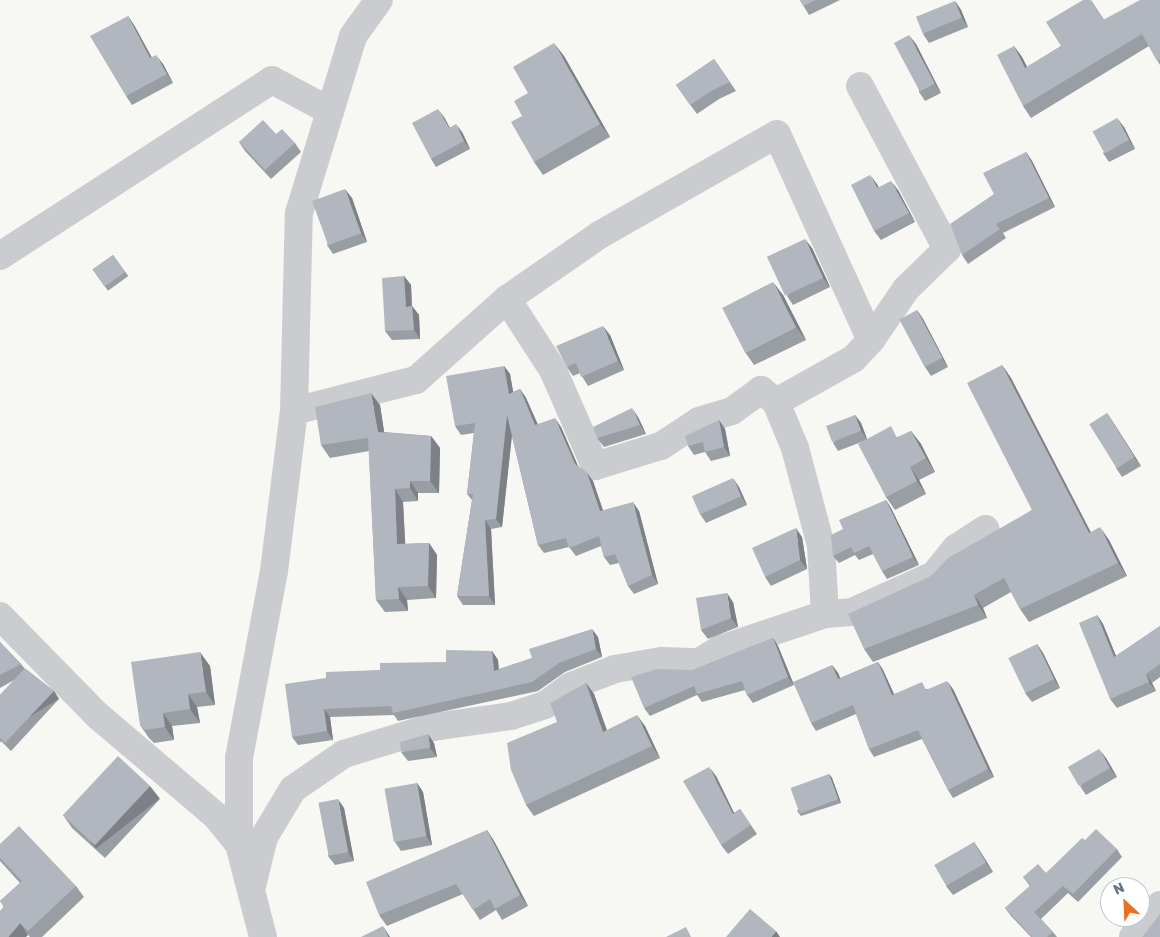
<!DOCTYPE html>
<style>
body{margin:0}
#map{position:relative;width:1160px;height:937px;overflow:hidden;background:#f7f8f4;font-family:Rubik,sans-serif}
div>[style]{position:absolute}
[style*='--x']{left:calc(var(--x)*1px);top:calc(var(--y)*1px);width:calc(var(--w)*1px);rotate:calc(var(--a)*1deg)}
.minor>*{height:28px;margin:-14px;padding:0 14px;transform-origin:14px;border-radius:14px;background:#caccd0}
.wall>*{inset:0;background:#999da4;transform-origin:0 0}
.shaded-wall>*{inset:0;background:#7d8086;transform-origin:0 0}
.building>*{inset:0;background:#b2b7bf;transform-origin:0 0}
span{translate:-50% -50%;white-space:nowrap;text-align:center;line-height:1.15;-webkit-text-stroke:5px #fff;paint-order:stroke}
.north{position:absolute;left:1100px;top:877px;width:50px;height:50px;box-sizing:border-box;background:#fff;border:1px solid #c1c7cf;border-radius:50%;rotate:335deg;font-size:14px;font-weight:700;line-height:20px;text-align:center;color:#657387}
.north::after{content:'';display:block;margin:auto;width:18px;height:22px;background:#eb6f21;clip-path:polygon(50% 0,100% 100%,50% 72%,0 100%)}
</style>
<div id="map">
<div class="minor">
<i style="--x:860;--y:86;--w:185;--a:61.9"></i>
<i style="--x:947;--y:249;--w:57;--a:135.7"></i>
<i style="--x:906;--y:289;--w:62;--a:124.5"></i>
<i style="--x:0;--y:256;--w:324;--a:-32.9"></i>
<i style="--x:272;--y:80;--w:66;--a:28.1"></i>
<i style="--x:507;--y:299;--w:114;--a:-34.7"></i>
<i style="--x:601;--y:234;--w:202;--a:-29.6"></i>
<i style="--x:777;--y:134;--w:226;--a:65.5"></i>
<i style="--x:871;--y:340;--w:26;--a:133"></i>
<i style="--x:853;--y:359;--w:88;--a:150.8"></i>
<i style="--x:294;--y:411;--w:126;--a:-14.3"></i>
<i style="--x:416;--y:380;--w:122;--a:-41.7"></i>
<i style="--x:507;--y:299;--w:85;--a:57.1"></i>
<i style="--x:553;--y:370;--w:105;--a:66.4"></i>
<i style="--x:595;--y:466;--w:69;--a:-16.9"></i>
<i style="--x:661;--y:446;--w:45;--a:-33.3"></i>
<i style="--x:699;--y:421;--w:34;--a:-17"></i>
<i style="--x:732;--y:411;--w:36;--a:-36"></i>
<i style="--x:761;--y:390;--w:19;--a:39"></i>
<i style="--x:776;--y:402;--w:50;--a:67.6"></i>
<i style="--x:795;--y:448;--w:101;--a:75.1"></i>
<i style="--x:821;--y:546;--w:68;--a:86.6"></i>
<i style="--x:0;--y:616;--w:139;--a:45.6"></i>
<i style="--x:97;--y:715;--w:156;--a:40.3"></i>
<i style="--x:216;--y:816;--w:36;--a:51"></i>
<i style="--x:252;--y:886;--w:50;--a:-76.2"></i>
<i style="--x:264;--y:837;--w:56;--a:-58.9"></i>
<i style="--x:293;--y:789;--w:62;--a:-34.5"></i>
<i style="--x:344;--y:754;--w:93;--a:-16.9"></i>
<i style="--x:433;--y:727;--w:79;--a:-8"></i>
<i style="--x:511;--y:716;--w:36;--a:-18"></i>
<i style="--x:545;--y:705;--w:32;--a:-36"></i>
<i style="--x:571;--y:686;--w:47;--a:-21.1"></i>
<i style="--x:615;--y:669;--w:48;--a:-9.7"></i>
<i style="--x:662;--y:661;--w:37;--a:2"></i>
<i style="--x:699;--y:662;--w:26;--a:-31"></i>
<i style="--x:721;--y:649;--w:110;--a:-18.6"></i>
<i style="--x:825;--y:614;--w:27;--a:-4"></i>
<i style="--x:852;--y:612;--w:90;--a:-24.3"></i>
<i style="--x:934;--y:575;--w:35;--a:-51"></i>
<i style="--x:956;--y:548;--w:35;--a:-33"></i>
<i style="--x:263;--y:937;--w:96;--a:-104.5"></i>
<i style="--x:239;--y:844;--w:86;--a:-90"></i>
<i style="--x:239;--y:758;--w:190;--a:-79.4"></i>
<i style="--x:274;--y:571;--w:161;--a:-82.9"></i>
<i style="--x:294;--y:411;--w:198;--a:-88.6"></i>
<i style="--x:299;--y:213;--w:185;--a:-73"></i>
<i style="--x:353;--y:36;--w:44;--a:-54.2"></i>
<i style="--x:1133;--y:937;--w:42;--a:-49.8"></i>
</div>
<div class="wall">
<i style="clip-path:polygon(800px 0,840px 0,809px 15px)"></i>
<i style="clip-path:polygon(1091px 0,1104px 20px,1160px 0,1160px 65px,1149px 46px,1031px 118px,1023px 106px,1014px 46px,1022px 57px,1027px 67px,1061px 46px)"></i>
<i style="clip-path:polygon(955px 1px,961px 10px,968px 27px,929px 43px,923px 34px)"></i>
<i style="clip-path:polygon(128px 16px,134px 25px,152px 58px,163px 64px,173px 83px,132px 105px,126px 96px)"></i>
<i style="clip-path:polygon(916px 44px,941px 93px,925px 101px,919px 92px)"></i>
<i style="clip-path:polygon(564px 56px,610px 137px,543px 175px,534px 162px,522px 116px,528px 93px)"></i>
<i style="clip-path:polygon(714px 59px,736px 91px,719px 99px,697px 114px,676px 85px)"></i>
<i style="clip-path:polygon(444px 117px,450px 128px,462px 132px,470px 149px,436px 167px,431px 159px)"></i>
<i style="clip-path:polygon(1124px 127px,1135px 149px,1109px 162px,1103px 153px)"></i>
<i style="clip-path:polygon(276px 134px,295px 143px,301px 152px,271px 179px,245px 151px,239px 142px)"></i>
<i style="clip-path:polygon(1026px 152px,1032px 161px,1055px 207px,1003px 233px,1006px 238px,968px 264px,962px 255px,994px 194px)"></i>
<i style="clip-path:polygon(877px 184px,878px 187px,898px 190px,915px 222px,881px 240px,874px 231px)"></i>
<i style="clip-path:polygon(352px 198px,367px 242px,333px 254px,327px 245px)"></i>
<i style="clip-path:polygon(812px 248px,830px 287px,793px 305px,787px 296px)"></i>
<i style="left:113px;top:255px;width:26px;height:25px;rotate:54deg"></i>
<i style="clip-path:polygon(404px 276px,411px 285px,412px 306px,419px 315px,420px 339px,392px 340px,385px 331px)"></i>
<i style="clip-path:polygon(783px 295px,806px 340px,754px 365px,745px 352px)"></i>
<i style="clip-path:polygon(917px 310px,923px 319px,948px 367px,931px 376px,925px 367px)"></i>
<i style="clip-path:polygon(610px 335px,624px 370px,588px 386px,580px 373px,573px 376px,567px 367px)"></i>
<i style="clip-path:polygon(1002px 365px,1011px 378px,1090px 532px,1109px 540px,1127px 576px,1029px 622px,1020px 609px,1011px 592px,983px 608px,987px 618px,873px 662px,864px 649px,931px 576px,1032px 510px)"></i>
<i style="clip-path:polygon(504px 366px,510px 374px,513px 392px,520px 389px,526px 398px,538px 425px,561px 427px,578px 466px,587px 473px,593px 481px,603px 510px,639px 511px,658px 584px,634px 594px,628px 586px,619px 563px,610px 565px,604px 557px,601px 546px,576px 556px,569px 547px,544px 553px,538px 545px,512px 436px,502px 527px,491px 529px,495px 605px,463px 605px,457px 596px,472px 500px,467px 494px,474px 433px,461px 435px,455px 426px)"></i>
<i style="clip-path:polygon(380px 405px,384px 432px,431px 436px,440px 448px,439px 493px,418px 493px,418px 501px,403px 502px,405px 544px,429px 543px,437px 555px,436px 598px,407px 600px,408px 611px,385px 612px,376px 600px,369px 451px,330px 458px,321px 445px)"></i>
<i style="clip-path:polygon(1107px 413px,1141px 466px,1122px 477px,1116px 468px)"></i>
<i style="clip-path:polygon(855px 415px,861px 423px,867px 439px,898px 437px,911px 431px,921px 444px,935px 472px,919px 480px,926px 494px,895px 510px,886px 497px,864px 441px,838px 451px,833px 443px)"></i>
<i style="clip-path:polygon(638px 417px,646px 434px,604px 447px,597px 438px)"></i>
<i style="clip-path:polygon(719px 420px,725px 429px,730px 456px,711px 461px,705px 452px,694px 455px,688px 446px)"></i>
<i style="clip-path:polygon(739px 487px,747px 505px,706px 523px,700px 514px)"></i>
<i style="clip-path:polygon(886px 500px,891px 508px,919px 565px,887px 579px,882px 571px,873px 554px,859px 560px,855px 555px,839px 563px,833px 556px,843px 529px)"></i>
<i style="clip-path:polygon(802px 537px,807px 569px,771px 586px,765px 577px)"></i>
<i style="clip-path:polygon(733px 602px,738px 627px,708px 639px,701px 630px)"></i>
<i style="clip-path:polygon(1097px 615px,1103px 624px,1116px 656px,1160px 626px,1160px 677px,1152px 683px,1156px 691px,1117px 708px,1110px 699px)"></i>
<i style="clip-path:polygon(598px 637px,602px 657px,565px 672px,538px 691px,398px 721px,394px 715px,330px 717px,333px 740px,298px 745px,292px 737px,326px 678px,380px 670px,446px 662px,492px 651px,498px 660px,499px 669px)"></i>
<i style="clip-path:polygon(773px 638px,778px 646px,794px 685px,753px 703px,747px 695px,745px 690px,702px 702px,697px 695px,650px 716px,644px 708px,693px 670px)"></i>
<i style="clip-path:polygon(0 642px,21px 664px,25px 669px,54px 691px,59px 699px,11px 751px,1px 741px,0 743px,0 695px,14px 680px,0 688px)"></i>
<i style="clip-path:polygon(1037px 644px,1043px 653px,1060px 688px,1032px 702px,1025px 693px)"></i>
<i style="clip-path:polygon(878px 662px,883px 670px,894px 694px,927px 689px,953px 689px,994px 777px,953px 798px,948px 790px,922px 739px,874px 757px,869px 749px,856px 714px,816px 731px,811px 723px,832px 665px,838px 673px,840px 678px)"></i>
<i style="clip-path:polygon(210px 666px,215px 705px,197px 707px,200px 723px,172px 726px,174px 740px,154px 743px,149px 738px,140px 725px)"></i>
<i style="clip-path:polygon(586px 683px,594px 694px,607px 730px,645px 726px,660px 758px,534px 816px,526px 805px)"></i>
<i style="clip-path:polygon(434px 743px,437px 757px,408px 761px,401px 752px)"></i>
<i style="clip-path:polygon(1106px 758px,1117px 777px,1086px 795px,1080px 786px)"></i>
<i style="clip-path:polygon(829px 774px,832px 778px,841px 803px,801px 816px,797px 811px)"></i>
<i style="clip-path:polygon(716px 776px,734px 813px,740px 809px,757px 834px,728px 854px,721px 845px)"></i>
<i style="clip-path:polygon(417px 783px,423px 792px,432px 845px,401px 851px,395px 842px)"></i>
<i style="clip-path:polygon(160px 799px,105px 858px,72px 828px,63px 815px)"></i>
<i style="clip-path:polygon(344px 808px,354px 861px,335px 865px,328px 856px)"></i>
<i style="clip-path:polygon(487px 830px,494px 841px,528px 906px,502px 920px,496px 910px,480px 920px,463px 894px,387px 926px,379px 915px)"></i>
<i style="clip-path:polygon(1085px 840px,1117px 849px,1122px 857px,1078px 902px,1068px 893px,1041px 919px,1053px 932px,1057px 937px,1031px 937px,1011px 916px,1005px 908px,1030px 886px,1023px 877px,1046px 873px)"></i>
<i style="clip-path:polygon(974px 842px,993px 872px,953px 895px,946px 886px)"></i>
<i style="clip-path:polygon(0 844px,76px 886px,84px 897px,42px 937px,30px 937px,4px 907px,0 901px,20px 883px,0 861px)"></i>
</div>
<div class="shaded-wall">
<i style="clip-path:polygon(955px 1px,961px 10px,968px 27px,962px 18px)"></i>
<i style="clip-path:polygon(128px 16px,134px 25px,157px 67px,150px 58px)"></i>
<i style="clip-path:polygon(909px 35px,916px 44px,941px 93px,935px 84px)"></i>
<i style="clip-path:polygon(554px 43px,564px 56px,610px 137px,600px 124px)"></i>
<i style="clip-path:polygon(1014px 46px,1022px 57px,1033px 79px,1025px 68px)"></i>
<i style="clip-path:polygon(156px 55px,163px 64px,173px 83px,167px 74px)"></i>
<i style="clip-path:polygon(438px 109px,444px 117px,454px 136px,449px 128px)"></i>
<i style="clip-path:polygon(1117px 118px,1124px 127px,1135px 149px,1129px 140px)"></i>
<i style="clip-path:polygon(456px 124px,462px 132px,470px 149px,464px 141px)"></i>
<i style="clip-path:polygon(1026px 152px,1032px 161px,1055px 207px,1049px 198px)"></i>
<i style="clip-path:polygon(870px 175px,877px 184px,883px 197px,877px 188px)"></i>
<i style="clip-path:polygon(891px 181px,898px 190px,915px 222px,909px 213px)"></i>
<i style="clip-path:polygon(345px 189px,352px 198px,367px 242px,361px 233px)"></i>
<i style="clip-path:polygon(805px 239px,812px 248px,830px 287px,823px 278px)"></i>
<i style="clip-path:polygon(404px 276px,411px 285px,412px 316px,406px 307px)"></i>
<i style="clip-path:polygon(773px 282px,783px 295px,806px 340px,796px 327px)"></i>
<i style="clip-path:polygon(412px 306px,419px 315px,420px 339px,414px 330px)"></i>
<i style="clip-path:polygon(917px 310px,923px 319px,948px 367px,942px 358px)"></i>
<i style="clip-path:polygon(603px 326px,610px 335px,624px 370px,618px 361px)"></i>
<i style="clip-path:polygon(1002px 365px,1011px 378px,1098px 546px,1089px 533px)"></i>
<i style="clip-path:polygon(504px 366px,510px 374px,515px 402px,509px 394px)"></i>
<i style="clip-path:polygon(520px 389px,526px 398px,542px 434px,535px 425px)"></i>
<i style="clip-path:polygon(371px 393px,380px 405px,386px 444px,378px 432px)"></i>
<i style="clip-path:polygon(632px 408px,638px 417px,646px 434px,640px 425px)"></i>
<i style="clip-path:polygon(1107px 413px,1113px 422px,1141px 466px,1134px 457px)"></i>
<i style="clip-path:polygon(507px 415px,513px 424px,502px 527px,496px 519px)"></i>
<i style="clip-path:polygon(855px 415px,861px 423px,867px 439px,861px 431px)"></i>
<i style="clip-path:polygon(555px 418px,561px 427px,581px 473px,575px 464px)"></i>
<i style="clip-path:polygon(719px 420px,725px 429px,730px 456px,724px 447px)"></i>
<i style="clip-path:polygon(911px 431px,921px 444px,935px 472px,926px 458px)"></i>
<i style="clip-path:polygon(431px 436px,440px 448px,439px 493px,430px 481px)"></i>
<i style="clip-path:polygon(910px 467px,919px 480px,926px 494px,917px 481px)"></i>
<i style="clip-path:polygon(587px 473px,593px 481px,606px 520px,600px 511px)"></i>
<i style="clip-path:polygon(733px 478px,739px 487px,747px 505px,741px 496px)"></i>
<i style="clip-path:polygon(410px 481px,418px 493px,418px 501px,410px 488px)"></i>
<i style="clip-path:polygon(395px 489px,403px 502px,406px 557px,397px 544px)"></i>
<i style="clip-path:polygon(886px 500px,891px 508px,919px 565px,913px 557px)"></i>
<i style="clip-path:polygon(633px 502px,639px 511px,658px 584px,652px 575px)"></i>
<i style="clip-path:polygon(485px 520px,491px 529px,495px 605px,489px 596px)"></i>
<i style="clip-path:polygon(1100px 527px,1109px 540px,1127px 576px,1118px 563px)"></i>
<i style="clip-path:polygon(796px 528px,802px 537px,807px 569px,800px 560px)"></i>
<i style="clip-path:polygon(429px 543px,437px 555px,436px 598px,428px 586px)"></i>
<i style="clip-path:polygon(398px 587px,407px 600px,408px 611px,399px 599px)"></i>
<i style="clip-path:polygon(727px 593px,733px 602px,738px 627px,731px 618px)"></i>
<i style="clip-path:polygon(974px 595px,983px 608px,987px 618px,978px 605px)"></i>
<i style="clip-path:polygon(1097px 615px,1103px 624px,1120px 666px,1114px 657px)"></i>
<i style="clip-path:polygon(592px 629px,598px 637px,602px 657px,596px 649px)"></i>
<i style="clip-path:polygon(773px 638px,778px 646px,794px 685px,788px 677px)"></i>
<i style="clip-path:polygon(1037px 644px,1043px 653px,1060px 688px,1054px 679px)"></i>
<i style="clip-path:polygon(492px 651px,498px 660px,499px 679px,494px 671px)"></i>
<i style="clip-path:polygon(200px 652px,210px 666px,215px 705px,206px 692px)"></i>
<i style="clip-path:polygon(878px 662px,883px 670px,898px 703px,892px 695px)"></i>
<i style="clip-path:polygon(832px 665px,838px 673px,844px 687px,838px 679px)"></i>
<i style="clip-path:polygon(1146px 674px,1152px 683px,1156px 691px,1149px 682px)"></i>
<i style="clip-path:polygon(947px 681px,953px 689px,994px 777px,988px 769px)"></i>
<i style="clip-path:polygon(586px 683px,594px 694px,611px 743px,603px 732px)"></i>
<i style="left:54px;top:691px;width:9px;height:71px;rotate:58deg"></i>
<i style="clip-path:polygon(188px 694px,197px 707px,200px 723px,190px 709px)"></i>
<i style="clip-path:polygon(324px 709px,330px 717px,333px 740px,327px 731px)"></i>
<i style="clip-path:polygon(163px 713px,172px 726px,174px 740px,165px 727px)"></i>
<i style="clip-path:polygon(637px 715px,645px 726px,660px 758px,652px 746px)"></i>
<i style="clip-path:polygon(428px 734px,434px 743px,437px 757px,430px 748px)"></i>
<i style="clip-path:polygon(1099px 749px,1106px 758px,1117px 777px,1110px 768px)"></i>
<i style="clip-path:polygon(709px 767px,716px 776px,739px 823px,733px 814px)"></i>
<i style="clip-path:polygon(829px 774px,832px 778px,841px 803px,838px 799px)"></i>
<i style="clip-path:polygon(417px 783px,423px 792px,432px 845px,426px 836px)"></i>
<i style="left:150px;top:786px;width:16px;height:81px;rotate:52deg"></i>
<i style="clip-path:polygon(338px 799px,344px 808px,354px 861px,348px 852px)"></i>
<i style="clip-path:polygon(487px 830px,494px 841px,528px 906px,520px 895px)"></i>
<i style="clip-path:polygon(974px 842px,980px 851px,993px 872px,986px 863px)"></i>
<i style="clip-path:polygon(20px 923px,28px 935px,26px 937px,8px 937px)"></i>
<i style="clip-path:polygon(383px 926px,390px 937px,388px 937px)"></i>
<i style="clip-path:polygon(776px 931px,780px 937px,771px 937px)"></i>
</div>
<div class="building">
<i style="clip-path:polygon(800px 0,816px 0,803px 6px)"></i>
<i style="clip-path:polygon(1083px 0,1090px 0,1103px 20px,1140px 0,1160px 0,1160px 60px,1157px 61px,1142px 34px,1023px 106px,997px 55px,1014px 46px,1025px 68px,1061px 46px,1046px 22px)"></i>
<i style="left:955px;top:1px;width:18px;height:42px;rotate:68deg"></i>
<i style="clip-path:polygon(128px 16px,150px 58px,156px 55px,167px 74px,126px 96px,90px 36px)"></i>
<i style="left:909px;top:35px;width:55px;height:17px;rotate:62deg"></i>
<i style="clip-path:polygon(554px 43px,600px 124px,534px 162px,511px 122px,522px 116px,514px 101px,528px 93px,513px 67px)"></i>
<i style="clip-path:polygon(714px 59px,730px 82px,713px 90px,690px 105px,676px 85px)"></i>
<i style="clip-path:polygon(438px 109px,449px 128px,456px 124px,464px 141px,431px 159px,412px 123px)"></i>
<i style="left:1117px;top:118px;width:25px;height:28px;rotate:61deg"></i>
<i style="clip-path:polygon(263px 120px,276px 134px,282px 129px,295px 143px,265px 170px,239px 142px)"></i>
<i style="clip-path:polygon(1026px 152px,1049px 198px,996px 224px,1000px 229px,962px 255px,950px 224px,994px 194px,983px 173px)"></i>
<i style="clip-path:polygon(870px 175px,877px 188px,891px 181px,909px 213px,874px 231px,851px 185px)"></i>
<i style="left:345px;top:189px;width:47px;height:35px;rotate:70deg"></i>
<i style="left:805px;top:239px;width:43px;height:42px;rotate:65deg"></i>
<i style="left:113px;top:255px;width:21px;height:25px;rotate:55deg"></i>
<i style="clip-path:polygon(404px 276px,406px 307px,412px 306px,414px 330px,385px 331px,382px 278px)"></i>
<i style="left:773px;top:282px;width:51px;height:57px;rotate:63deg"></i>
<i style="left:917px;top:310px;width:54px;height:20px;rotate:62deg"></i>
<i style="clip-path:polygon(603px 326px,618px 361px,581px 377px,576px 363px,567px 367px,556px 346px)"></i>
<i style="clip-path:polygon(1002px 365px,1089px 533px,1100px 527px,1118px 563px,1020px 609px,1004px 578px,974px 595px,978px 605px,864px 649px,848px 614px,931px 576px,948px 558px,1032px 510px,967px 383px)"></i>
<i style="clip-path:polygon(504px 366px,509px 394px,520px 389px,535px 425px,555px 418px,575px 464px,587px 473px,600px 511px,633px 502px,652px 575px,628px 586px,615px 554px,604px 557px,599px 536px,569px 548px,566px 538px,538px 545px,507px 415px,496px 519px,485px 520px,489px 596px,457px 596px,473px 494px,467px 494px,475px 423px,455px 426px,446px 376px)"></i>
<i style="clip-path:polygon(371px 393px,378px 432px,431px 436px,430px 481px,410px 481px,410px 488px,395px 489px,397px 544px,429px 543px,428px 586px,398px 587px,399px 599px,376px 600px,368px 438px,321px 445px,315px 407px)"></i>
<i style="clip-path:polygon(632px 408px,640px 425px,597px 438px,593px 427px)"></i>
<i style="left:1107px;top:413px;width:52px;height:21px;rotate:58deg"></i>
<i style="left:855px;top:415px;width:17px;height:31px;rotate:69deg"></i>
<i style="clip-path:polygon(719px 420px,724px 447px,705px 452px,703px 442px,688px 446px,685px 436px)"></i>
<i style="clip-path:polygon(891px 426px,897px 438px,911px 431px,926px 458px,910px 467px,917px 481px,886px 497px,858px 444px)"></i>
<i style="left:733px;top:478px;width:20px;height:45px;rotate:66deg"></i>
<i style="clip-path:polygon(886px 500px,913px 557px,882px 571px,869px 546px,854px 553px,851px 547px,833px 556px,831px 535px,843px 529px,839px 520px)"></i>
<i style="clip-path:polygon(796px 528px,800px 560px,765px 577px,752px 548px)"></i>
<i style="clip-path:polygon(727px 593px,731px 618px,701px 630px,696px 598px)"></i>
<i style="clip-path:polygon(1097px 615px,1114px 657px,1160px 626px,1160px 664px,1146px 674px,1149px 682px,1110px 699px,1079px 623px)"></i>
<i style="clip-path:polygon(592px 629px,596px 649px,559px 663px,532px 682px,393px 713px,391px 706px,324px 709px,327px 731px,292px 737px,285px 684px,326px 678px,326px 672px,380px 670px,380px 663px,446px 662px,446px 650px,492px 651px,494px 671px,532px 658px,529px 649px)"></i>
<i style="clip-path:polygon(773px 638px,788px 677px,747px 695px,742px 681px,697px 694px,694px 686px,644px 708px,631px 677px,657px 669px,693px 670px)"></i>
<i style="clip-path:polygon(0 642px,21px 664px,0 675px)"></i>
<i style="left:1037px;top:644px;width:39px;height:32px;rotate:64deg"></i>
<i style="clip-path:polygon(200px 652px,206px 692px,188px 694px,190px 709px,163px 713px,165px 727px,145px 730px,140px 725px,131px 662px)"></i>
<i style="clip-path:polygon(878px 662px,892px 695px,922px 682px,926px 690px,947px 681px,988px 769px,948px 790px,918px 730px,869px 749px,853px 705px,811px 723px,793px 682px,832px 665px,838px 679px)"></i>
<i style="clip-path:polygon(25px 668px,54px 691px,5px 743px,0 738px,0 695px)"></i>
<i style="clip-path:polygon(586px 683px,603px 732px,637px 715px,652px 746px,526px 805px,511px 770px,507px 743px,557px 722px,550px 703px)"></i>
<i style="clip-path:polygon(428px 734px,430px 748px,401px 752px,400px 742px)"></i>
<i style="left:1099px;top:749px;width:22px;height:36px;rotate:60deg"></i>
<i style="left:118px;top:756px;width:44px;height:81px;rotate:43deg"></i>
<i style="clip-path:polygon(709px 767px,733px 814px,740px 809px,751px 825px,721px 845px,683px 781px)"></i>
<i style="left:829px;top:774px;width:27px;height:41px;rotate:70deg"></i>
<i style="left:417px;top:783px;width:54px;height:33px;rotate:80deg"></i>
<i style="left:338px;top:799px;width:54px;height:20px;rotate:79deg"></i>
<i style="clip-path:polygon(19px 826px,76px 886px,28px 931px,20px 923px,8px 937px,0 937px,0 911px,4px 906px,0 901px,22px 881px,0 858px,0 844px)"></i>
<i style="clip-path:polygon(1096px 829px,1117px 849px,1073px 894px,1063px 886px,1034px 912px,1053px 932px,1047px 937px,1032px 937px,1005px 908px,1031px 885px,1023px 877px,1038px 864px,1046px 873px,1082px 838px,1085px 840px)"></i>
<i style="clip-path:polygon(487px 830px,520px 895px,495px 909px,490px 899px,473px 910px,456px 884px,379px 915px,366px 882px)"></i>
<i style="left:974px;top:842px;width:24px;height:46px;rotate:60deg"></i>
<i style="clip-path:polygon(750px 909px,776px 931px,771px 937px,726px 937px)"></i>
<i style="clip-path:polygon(1160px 914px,1160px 937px,1142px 937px)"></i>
<i style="clip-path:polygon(383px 926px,388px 937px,361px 937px)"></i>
<i style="clip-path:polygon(686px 927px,691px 937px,666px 937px)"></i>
</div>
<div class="north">N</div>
</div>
